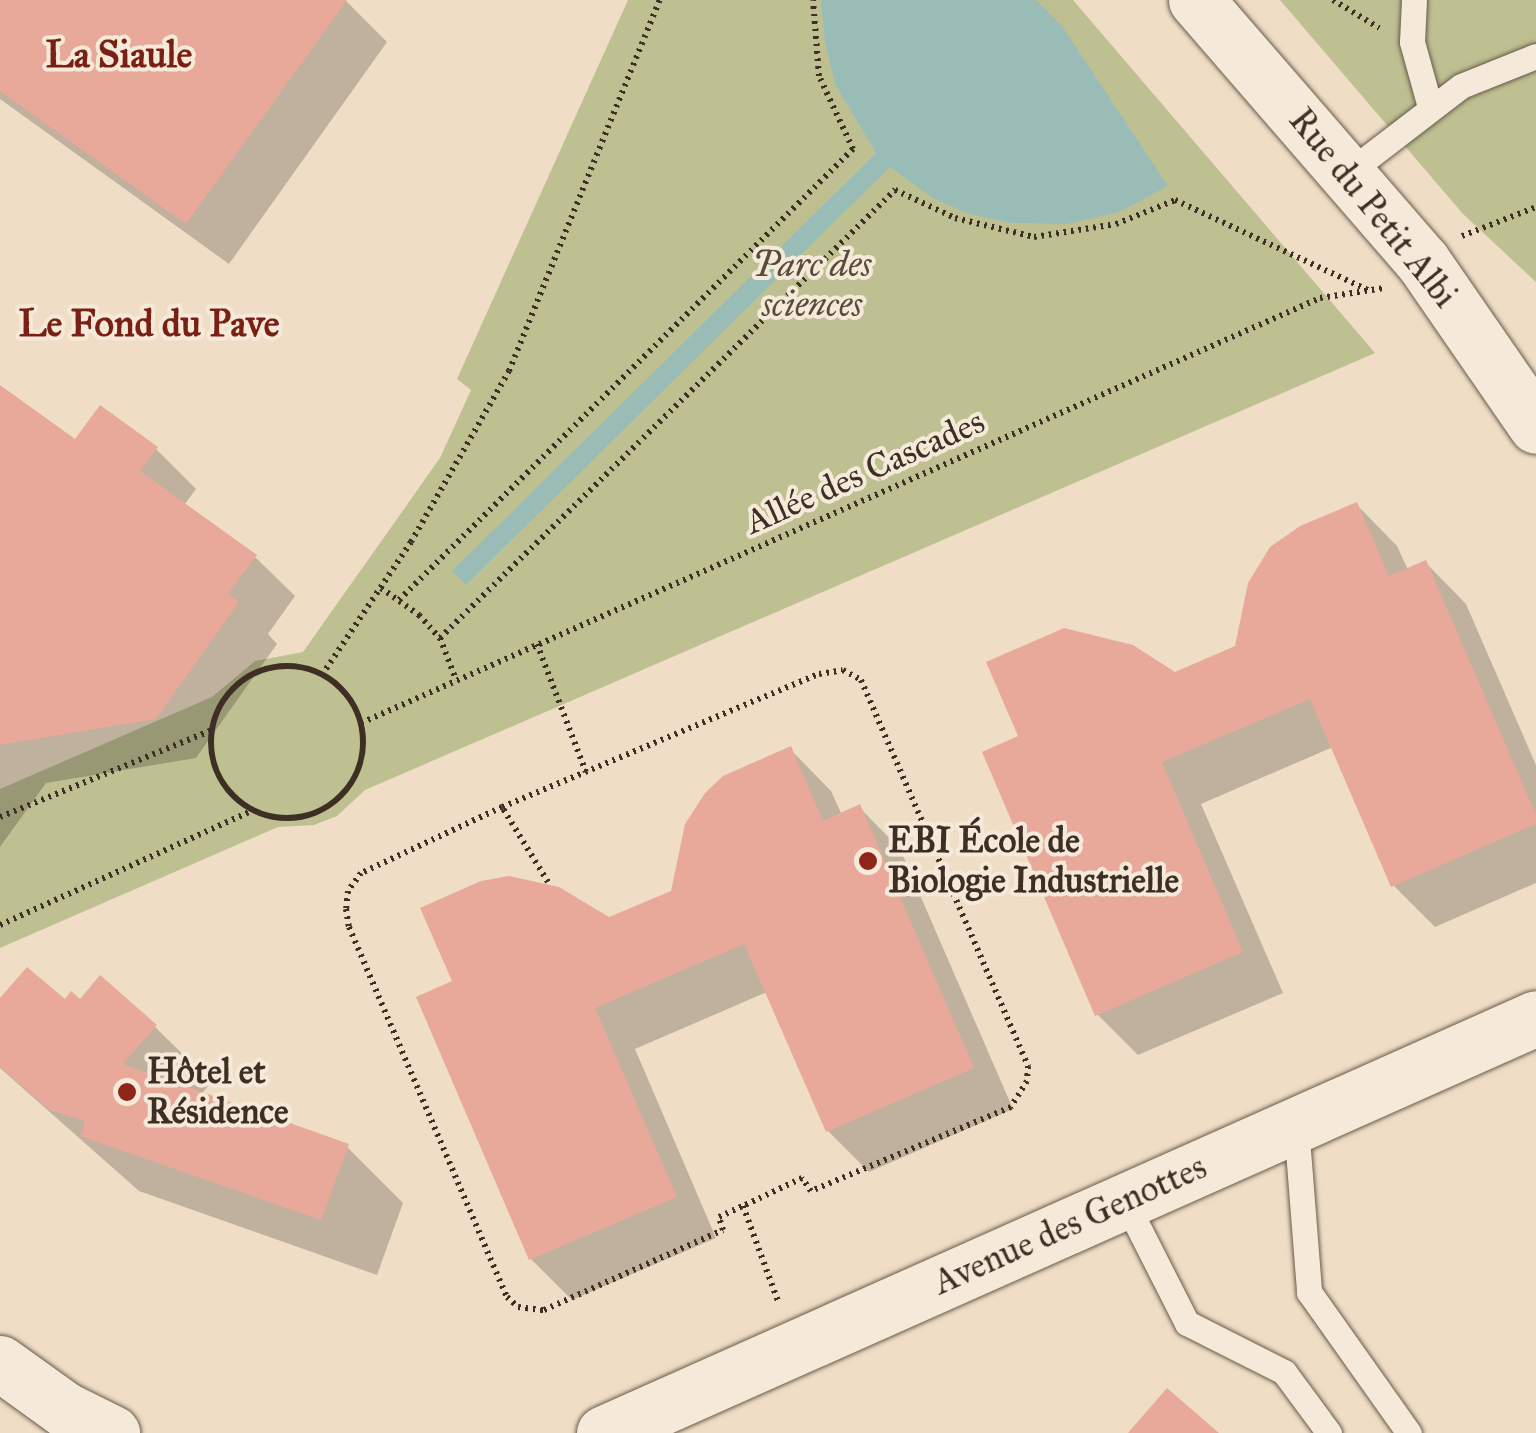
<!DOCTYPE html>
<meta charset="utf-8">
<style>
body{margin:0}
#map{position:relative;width:1536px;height:1433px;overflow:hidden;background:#efdec5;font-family:"IM FELL Great Primer",serif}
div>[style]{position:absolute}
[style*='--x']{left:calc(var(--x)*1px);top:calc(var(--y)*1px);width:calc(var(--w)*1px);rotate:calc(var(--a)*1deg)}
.green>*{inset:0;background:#bec091}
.water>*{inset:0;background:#9abcb7}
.shadow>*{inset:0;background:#0003}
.building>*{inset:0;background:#e8a99a}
.path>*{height:6px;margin-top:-3px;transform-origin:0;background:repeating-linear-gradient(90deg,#3e2e24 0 2.5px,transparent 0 7.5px)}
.path>.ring{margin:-3px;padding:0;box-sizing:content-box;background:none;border:6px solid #3e2e24;border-radius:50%}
.roads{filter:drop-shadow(0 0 2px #6a5a4c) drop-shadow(0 0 2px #6a5a4c)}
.service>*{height:25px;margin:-12.5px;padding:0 12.5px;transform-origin:12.5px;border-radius:12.5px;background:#f5ead9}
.tertiary>*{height:55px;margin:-27.5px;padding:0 27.5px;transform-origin:27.5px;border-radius:27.5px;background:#f5ead9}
.secondary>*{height:55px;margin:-27.5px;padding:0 27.5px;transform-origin:27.5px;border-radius:27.5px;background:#f5ead9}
.dots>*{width:28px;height:28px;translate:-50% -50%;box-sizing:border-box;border:5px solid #f5ead9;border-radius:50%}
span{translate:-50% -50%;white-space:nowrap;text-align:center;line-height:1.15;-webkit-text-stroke:8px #f5ead9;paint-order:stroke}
.street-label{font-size:35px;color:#3e2e24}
.park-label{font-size:35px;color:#584b3a;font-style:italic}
.poi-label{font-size:35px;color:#3e2e24;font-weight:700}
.left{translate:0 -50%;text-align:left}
.neighbourhood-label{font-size:38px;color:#7a1f14;font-weight:700}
</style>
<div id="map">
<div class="green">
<i style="clip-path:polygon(628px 0,1073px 0,1375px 353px,365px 790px,337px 816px,314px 825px,278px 827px,0 948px,0 789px,212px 697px,255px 661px,303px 652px,440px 458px,471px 390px,457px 379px)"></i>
<i style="clip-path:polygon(1280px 0,1536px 0,1536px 282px,1463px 214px)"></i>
</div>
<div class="water">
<i style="clip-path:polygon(821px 0,1036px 0,1062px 26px,1168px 186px,1119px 212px,1067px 224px,1011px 223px,970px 214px,934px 199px,890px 167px,466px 585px,452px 571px,876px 153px,835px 84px,825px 43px)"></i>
</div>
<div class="shadow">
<i style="clip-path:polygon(8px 0,345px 0,387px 42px,229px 264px,0 99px,0 12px)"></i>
<i style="clip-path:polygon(0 388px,76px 442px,156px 449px,196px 489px,184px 505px,255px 557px,295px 596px,268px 634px,277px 644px,196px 758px,46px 783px,0 847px)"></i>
<i style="clip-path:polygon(1356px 504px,1397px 546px,1408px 570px,1425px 562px,1466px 604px,1536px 765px,1536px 883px,1435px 927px,1394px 886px,1333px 747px,1201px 804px,1283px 993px,1138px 1055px,1097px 1014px,1175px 675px,1237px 648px)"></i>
<i style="clip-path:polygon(790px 749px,831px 791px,842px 815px,859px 807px,900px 849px,1013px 1109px,869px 1172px,828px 1131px,767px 992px,635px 1049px,716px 1238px,572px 1300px,531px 1259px,609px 920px,673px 892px)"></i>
<i style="clip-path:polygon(0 1002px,80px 1003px,155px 1027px,211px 1082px,201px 1095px,347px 1147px,403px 1203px,377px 1275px,139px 1191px,0 1068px)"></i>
</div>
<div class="building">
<i style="clip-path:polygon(0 0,347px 0,186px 224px,0 91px)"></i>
<i style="clip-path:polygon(0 385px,75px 439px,100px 405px,158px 447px,140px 471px,257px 555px,228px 594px,239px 602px,156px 719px,0 745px)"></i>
<i style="clip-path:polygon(1357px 502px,1389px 576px,1426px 560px,1536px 815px,1536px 824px,1391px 887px,1310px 699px,1162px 762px,1243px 952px,1095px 1016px,982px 752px,1018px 736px,986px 662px,1064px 628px,1133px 645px,1175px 672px,1235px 646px,1248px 583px,1270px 547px,1300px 526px)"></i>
<i style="clip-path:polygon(791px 746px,823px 821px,860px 804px,974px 1068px,826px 1132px,744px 944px,595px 1008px,677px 1197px,529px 1260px,416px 997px,452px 981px,420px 908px,481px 881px,509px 876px,559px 887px,609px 917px,671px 891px,685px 824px,705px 793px,723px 776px)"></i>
<i style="clip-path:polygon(27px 967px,65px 999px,71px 991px,80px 999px,100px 975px,157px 1025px,123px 1064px,349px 1144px,321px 1220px,80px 1136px,85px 1121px,50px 1110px,0 1067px,0 998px)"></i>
<i style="clip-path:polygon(1167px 1388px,1219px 1433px,1128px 1433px)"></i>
</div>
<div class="path">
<i style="--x:1333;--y:0;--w:54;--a:31.3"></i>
<i style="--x:1462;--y:236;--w:79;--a:-21.4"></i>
<i style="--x:381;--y:588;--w:47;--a:35.4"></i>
<i style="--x:419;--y:615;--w:31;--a:48"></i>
<i style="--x:440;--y:638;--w:45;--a:69.1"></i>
<i style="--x:399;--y:600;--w:640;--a:-44.81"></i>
<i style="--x:853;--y:149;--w:81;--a:-115"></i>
<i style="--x:819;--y:76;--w:76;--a:-94.5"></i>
<i style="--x:440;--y:638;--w:639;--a:-44.56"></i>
<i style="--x:895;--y:190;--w:66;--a:25"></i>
<i style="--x:955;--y:218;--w:81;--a:13.5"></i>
<i style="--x:1034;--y:237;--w:83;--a:-9"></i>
<i style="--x:1116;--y:224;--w:64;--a:-22.1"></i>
<i style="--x:1175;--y:200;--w:215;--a:25"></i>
<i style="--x:537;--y:644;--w:137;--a:69.1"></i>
<i class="ring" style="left:211px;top:666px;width:146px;height:146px"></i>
<i style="--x:322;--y:675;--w:160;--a:-56.2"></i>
<i style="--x:411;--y:542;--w:197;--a:-60.2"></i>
<i style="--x:509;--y:371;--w:401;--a:-67.9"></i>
<i style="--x:361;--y:723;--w:1049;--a:-23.9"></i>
<i style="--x:1320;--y:298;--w:65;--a:-8.9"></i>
<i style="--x:502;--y:807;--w:344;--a:-22.8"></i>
<i style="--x:819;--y:674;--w:24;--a:-9"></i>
<i style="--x:843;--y:670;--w:21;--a:29"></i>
<i style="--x:861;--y:680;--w:421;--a:66.6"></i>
<i style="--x:1028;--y:1066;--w:15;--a:94"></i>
<i style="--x:1027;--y:1081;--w:31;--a:122"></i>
<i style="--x:1011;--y:1107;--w:217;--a:157.2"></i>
<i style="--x:811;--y:1191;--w:16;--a:-125"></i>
<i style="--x:802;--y:1178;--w:65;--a:154.6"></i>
<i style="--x:0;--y:817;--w:229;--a:-22.3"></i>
<i style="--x:548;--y:882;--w:88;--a:-121.5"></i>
<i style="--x:502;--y:807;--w:156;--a:154.9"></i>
<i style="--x:361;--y:873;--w:22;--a:126"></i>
<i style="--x:348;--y:891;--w:18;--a:96"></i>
<i style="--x:346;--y:909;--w:18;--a:81"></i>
<i style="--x:349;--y:927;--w:402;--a:66.9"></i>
<i style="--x:507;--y:1297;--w:15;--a:42"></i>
<i style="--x:518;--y:1307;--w:26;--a:7"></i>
<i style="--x:544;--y:1310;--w:196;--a:-24.1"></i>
<i style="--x:723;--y:1230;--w:14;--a:-107"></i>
<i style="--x:719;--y:1217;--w:26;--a:-25"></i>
<i style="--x:743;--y:1206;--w:101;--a:69.8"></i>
<i style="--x:0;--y:925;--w:276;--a:-24.4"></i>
</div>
<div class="roads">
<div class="service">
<i style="--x:1414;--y:0;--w:42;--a:92.7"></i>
<i style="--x:1412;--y:42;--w:67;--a:74.5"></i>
<i style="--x:1349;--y:172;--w:141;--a:-37.5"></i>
<i style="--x:1461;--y:86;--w:81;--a:-21.8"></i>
<i style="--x:1296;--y:1125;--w:168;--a:85.5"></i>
<i style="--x:1309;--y:1292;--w:173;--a:54.7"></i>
<i style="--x:1125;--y:1201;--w:137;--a:63.1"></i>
<i style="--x:1187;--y:1323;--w:109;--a:26.8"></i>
<i style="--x:1284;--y:1372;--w:76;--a:53.6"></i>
</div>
<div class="tertiary">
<i style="--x:1196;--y:0;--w:347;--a:49.1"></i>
<i style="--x:1423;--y:262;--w:199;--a:55.4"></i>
<i style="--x:604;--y:1433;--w:1020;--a:-24"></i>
</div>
<div class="secondary">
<i style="--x:0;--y:1363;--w:79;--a:35.7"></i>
<i style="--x:64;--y:1409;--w:54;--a:26.6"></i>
</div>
</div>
<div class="dots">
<i style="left:868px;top:861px;background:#8f2418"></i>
<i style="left:127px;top:1092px;background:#8f2418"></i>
</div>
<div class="street-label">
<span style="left:1373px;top:208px;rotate:51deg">Rue du Petit Albi</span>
<span style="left:865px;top:472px;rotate:-24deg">Allée des Cascades</span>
<span style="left:1070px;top:1225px;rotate:-24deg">Avenue des Genottes</span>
</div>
<div class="park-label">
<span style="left:812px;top:285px">Parc des<br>sciences</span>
</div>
<div class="poi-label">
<span class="left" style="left:888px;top:861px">EBI École de<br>Biologie Industrielle</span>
<span class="left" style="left:147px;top:1092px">Hôtel et<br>Résidence</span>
</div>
<div class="neighbourhood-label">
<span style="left:119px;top:55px">La Siaule</span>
<span style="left:149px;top:324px">Le Fond du Pave</span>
</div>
</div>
